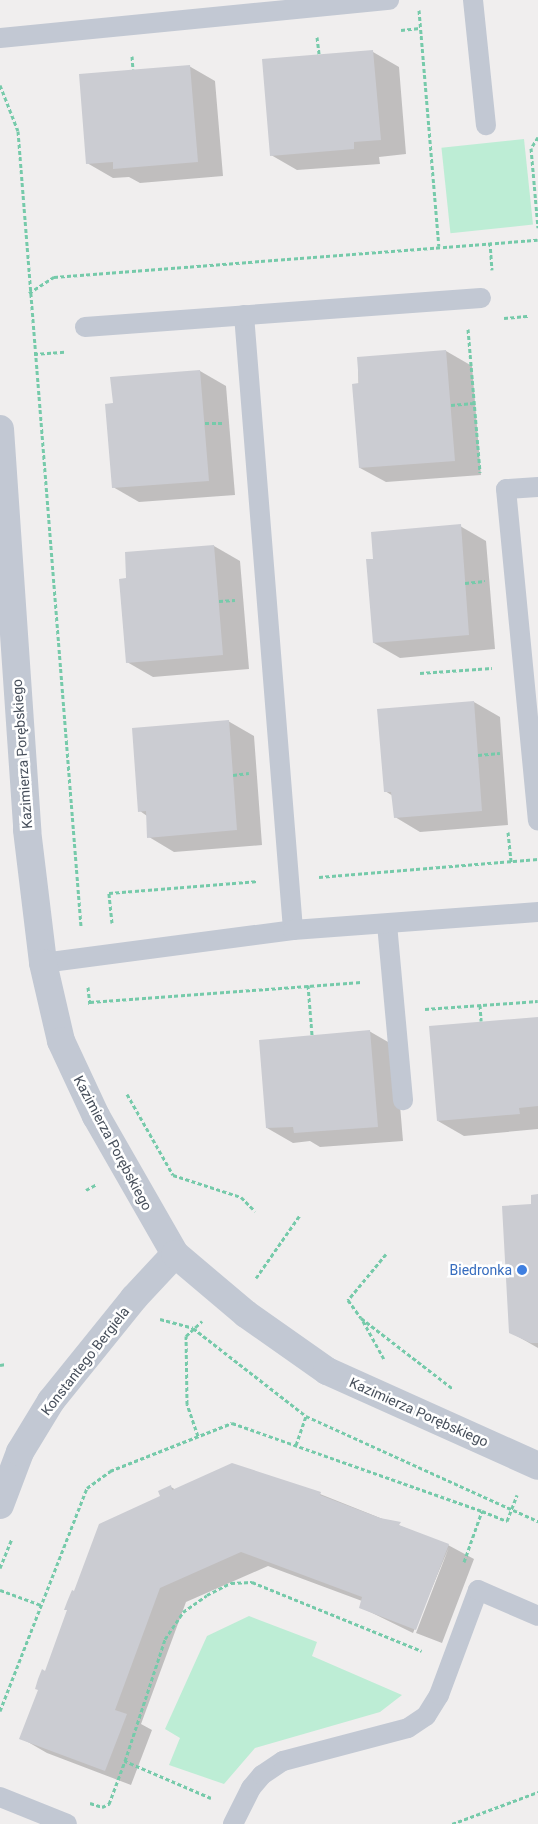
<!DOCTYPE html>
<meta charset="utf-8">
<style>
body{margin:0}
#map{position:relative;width:538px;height:1824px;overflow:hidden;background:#f0eeee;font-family:Roboto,sans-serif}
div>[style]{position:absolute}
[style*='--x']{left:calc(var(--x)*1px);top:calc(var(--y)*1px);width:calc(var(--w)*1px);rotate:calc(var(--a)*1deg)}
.green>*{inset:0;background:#bdedd5;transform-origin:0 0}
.shadow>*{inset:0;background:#0003}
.building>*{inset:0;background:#cbccd2}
.path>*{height:3px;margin-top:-1.5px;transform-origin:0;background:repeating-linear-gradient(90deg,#76caaa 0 4px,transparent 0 6.5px)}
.service>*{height:20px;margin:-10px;padding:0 10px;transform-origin:10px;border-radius:10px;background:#c2c8d3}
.minor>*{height:28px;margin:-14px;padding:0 14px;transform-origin:14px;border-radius:14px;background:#c2c8d3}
.tertiary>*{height:28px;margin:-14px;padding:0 14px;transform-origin:14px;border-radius:14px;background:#c2c8d3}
.dots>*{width:14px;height:14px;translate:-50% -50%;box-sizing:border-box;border:2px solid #fff;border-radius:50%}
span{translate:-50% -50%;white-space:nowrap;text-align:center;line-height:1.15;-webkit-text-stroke:5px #fff;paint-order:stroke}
.street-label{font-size:14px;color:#474f5b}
.shop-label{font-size:14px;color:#366cbe}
.right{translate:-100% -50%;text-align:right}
</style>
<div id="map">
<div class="green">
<i style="left:524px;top:139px;width:86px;height:83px;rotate:84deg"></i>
<i style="clip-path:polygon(249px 1616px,317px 1642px,312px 1656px,402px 1695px,380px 1712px,255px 1748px,224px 1784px,169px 1765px,180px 1738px,165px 1729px,207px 1636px)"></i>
</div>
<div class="shadow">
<i style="clip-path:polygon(373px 52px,399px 67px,406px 154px,379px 157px,380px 164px,297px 170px,271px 155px)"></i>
<i style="clip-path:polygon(189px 66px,215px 81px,223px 176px,140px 183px,129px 177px,113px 178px,87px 163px)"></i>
<i style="clip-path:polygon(446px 351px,472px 366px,481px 475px,386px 482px,360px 468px,358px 358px)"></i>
<i style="clip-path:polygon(200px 371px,226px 386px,235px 495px,139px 502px,113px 487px,114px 404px)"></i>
<i style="clip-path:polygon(460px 526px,486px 541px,495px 649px,400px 658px,374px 643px,374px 560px)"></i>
<i style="clip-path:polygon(214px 546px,240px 561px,249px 669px,153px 677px,127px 662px)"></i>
<i style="clip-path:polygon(474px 702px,500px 717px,508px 825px,420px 832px,395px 817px,393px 796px,385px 791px)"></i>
<i style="clip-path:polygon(228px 721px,254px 736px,262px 845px,174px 852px,149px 837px,147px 816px,140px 811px)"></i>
<i style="clip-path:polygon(538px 1018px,538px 1129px,464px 1136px,438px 1121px)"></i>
<i style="clip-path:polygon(369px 1031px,395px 1046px,403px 1141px,320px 1147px,310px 1141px,293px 1143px,267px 1128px)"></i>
<i style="clip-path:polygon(538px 1195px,538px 1348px,510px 1332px)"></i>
<i style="clip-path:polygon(171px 1487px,176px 1490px,320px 1494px,448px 1545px,474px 1559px,442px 1643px,416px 1633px,449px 1547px,413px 1633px,360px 1607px,362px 1601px,268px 1566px,186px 1602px,141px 1724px,152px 1730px,131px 1785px,47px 1753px,21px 1738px,75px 1593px)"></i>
</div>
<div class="building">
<i style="clip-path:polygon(373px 50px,381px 140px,354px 142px,354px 149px,270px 156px,262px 59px)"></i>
<i style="clip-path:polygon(190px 65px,198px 162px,113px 169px,113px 162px,86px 164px,79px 74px)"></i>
<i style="clip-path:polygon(446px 350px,455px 461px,359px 468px,352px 384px,359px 383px,357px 357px)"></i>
<i style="clip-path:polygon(200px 370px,209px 481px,112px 488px,105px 404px,113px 403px,110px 377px)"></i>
<i style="clip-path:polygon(461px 524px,469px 635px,373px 643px,366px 559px,373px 559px,371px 532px)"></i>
<i style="clip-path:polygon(214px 545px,223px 655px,126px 663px,119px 579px,126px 578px,125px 552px)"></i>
<i style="clip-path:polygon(474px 701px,482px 811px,394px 818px,391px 792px,384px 792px,377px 709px)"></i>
<i style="clip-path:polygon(229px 720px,237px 830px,147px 838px,146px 811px,138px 812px,132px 728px)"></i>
<i style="clip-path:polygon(538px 1017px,538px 1106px,519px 1108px,520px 1114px,437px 1121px,429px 1026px)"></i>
<i style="clip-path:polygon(370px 1030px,378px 1127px,294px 1133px,293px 1127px,266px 1128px,259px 1040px)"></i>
<i style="clip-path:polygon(538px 1194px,538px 1343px,531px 1343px,509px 1333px,502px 1206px,531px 1204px,531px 1195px)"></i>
<i style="clip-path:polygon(232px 1463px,321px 1492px,320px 1495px,380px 1518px,401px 1522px,399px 1525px,449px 1544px,416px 1630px,359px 1608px,362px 1597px,241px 1552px,160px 1588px,115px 1710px,127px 1714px,105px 1771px,19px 1739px,38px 1690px,35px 1689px,38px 1679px,42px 1669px,45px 1671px,67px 1610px,64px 1610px,67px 1602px,72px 1590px,74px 1591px,99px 1524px,160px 1496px,158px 1491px,171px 1485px,172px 1490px)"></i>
</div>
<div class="path">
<i style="--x:419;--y:10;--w:237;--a:85.2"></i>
<i style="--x:401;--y:30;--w:19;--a:-6"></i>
<i style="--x:317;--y:37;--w:17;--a:83"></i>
<i style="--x:132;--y:56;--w:13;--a:86"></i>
<i style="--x:0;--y:85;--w:49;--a:68.6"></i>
<i style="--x:18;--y:131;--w:797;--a:85.47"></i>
<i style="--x:538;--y:137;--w:13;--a:122"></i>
<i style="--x:531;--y:148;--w:80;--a:85"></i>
<i style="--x:490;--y:242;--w:28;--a:86"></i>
<i style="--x:29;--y:293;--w:30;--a:-33"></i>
<i style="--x:54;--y:277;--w:485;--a:-4.4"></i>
<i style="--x:504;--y:318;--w:25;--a:-5"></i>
<i style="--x:468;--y:329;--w:144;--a:85.2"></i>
<i style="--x:34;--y:354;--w:31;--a:-4"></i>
<i style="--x:451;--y:405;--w:23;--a:-5"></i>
<i style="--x:205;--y:423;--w:17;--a:0"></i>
<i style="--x:465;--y:583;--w:20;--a:-6"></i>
<i style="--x:219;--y:601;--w:16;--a:-4"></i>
<i style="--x:420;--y:673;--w:72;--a:-4"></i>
<i style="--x:478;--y:755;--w:22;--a:-5"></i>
<i style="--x:233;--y:775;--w:16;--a:-7"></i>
<i style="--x:508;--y:832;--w:30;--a:84"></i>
<i style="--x:319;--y:877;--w:220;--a:-4.7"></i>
<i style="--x:112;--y:923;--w:30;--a:-96"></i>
<i style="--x:109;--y:893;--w:149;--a:-4.6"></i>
<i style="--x:308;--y:985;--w:50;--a:85.4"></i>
<i style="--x:88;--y:987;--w:19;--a:84"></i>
<i style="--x:90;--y:1002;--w:272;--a:-4.2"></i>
<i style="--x:480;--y:1005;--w:16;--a:86"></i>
<i style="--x:425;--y:1009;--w:113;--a:-4"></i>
<i style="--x:127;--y:1094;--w:93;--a:60.4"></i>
<i style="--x:173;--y:1175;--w:71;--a:17.9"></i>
<i style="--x:241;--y:1197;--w:20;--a:45"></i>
<i style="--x:86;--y:1190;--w:13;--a:-29"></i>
<i style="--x:386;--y:1254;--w:60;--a:129.6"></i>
<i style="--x:348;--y:1300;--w:22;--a:54"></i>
<i style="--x:361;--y:1318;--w:115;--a:37.6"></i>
<i style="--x:256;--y:1278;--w:77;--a:-55.1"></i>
<i style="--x:160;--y:1319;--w:34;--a:15"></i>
<i style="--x:193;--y:1328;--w:143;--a:37.9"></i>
<i style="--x:306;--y:1416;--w:255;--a:24.4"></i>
<i style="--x:363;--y:1321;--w:43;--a:61.1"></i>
<i style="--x:0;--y:1365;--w:6;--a:-9"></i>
<i style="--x:198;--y:1436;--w:34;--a:-109"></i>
<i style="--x:187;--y:1404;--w:68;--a:-90.8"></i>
<i style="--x:186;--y:1336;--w:22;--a:-43"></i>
<i style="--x:296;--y:1445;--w:31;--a:-71"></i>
<i style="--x:464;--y:1562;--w:54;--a:-70.6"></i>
<i style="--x:482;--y:1511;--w:27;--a:22"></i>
<i style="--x:507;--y:1521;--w:28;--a:-69"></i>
<i style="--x:0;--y:1568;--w:32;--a:-68"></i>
<i style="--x:0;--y:1590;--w:44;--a:20.1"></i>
<i style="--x:0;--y:1711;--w:239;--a:-68.7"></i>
<i style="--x:87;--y:1488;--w:29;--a:-36"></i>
<i style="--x:110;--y:1471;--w:131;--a:-21.5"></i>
<i style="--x:232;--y:1423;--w:265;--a:19.4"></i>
<i style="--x:211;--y:1798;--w:94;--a:-156.7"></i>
<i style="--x:125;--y:1761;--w:128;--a:-71.8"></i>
<i style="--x:165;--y:1639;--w:32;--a:-56"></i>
<i style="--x:183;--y:1612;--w:29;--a:-35"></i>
<i style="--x:207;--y:1595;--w:27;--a:-27"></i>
<i style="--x:231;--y:1583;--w:21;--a:-3"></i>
<i style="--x:252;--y:1582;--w:183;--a:22.1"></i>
<i style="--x:90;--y:1803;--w:13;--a:18"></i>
<i style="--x:102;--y:1807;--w:8;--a:-23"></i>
<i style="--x:109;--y:1804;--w:46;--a:-69.6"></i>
<i style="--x:452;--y:1824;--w:92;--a:-20.4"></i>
</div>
<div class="service">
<i style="--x:473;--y:0;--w:126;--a:84.1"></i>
<i style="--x:0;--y:38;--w:391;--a:-5.6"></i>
<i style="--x:244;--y:315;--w:617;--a:85.44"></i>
<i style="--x:85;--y:327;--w:397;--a:-4.2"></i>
<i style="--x:538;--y:487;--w:32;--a:176"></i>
<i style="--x:506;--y:489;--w:333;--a:84.5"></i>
<i style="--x:387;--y:924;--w:177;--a:84.8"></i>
<i style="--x:43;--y:963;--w:252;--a:-7.5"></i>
<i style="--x:293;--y:930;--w:246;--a:-4.2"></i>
<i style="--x:0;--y:1797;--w:72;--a:21.9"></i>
<i style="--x:233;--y:1824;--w:40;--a:-63.4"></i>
<i style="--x:251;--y:1788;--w:17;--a:-50"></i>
<i style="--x:262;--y:1775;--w:25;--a:-34"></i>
<i style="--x:283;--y:1761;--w:129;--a:-14.8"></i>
<i style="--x:408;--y:1728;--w:22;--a:-34"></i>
<i style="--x:426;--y:1716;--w:25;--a:-58"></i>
<i style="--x:439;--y:1695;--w:112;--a:-69.6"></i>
<i style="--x:478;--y:1590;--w:65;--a:23.4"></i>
</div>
<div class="minor">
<i style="--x:0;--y:429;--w:402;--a:86.1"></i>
<i style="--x:27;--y:830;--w:134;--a:83.1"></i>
<i style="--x:43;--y:963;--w:80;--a:77"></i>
<i style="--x:61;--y:1041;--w:83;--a:65"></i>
<i style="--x:96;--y:1116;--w:159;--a:60.2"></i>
</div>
<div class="tertiary">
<i style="--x:0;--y:1505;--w:57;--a:-69.3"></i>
<i style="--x:20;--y:1452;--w:60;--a:-58.7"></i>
<i style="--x:51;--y:1401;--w:132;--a:-51.1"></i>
<i style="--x:134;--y:1298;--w:60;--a:-47"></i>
<i style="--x:175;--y:1254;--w:93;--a:40.2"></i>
<i style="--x:246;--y:1314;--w:99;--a:35.1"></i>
<i style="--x:327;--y:1371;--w:231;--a:24.2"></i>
</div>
<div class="dots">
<i style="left:522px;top:1270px;background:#3f7fe0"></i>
</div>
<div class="street-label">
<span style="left:22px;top:754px;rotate:-94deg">Kazimierza Porębskiego</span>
<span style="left:113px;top:1143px;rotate:62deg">Kazimierza Porębskiego</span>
<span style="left:85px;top:1361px;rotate:-52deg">Konstantego Bergiela</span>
<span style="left:419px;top:1412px;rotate:24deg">Kazimierza Porębskiego</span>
</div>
<div class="shop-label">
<span class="right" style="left:512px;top:1270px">Biedronka</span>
</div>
</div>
